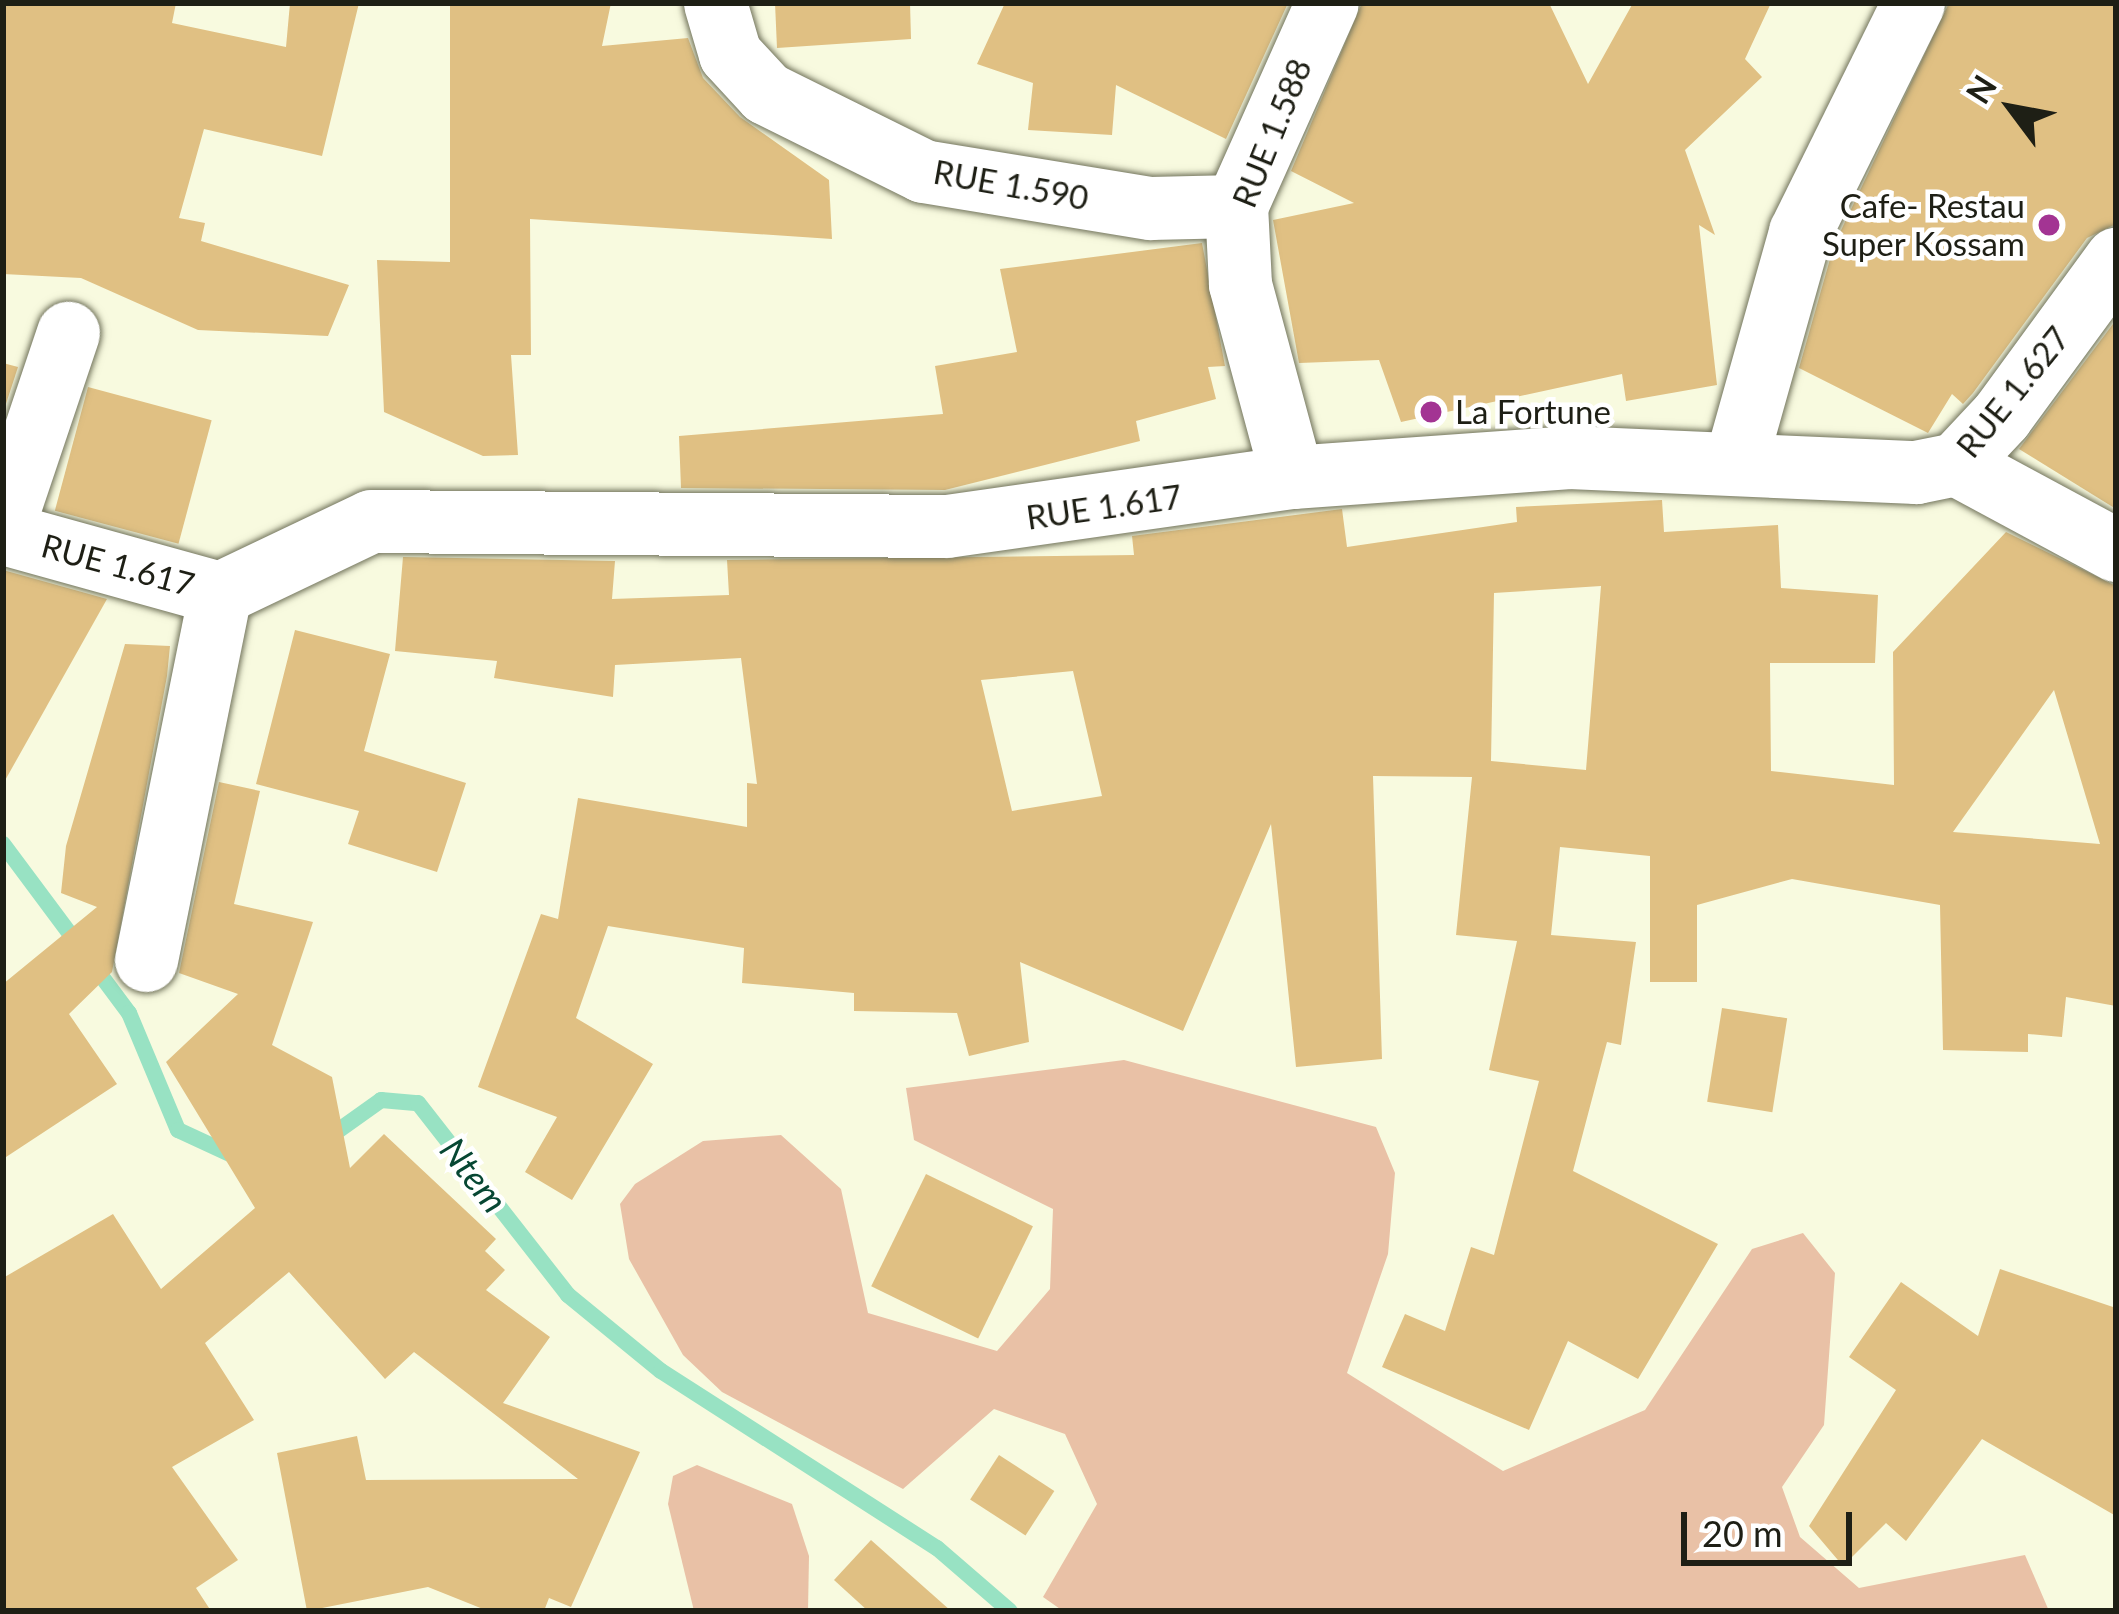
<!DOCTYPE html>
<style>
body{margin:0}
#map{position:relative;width:2119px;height:1614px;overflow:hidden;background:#f8fadf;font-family:Lato,sans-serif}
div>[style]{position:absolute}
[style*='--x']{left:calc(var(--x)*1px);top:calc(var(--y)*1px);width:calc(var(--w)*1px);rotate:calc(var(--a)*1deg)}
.green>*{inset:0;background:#e9c1a6}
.stream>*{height:16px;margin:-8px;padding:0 8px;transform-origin:8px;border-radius:8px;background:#98e2c3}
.building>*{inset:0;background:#e0c083;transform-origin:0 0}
.roads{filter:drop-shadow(0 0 3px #72745c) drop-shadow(0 0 3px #72745c)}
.street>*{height:63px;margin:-31.5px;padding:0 31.5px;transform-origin:31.5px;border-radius:31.5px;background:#fff}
.dots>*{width:33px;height:33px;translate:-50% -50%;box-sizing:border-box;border:6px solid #fff;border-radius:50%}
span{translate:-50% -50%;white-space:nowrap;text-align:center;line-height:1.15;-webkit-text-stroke:9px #fff;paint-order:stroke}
.street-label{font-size:33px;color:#1e1f15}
.poi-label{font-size:33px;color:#1e1f15}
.right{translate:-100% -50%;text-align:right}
.left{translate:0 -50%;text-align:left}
.water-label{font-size:36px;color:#074733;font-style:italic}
.frame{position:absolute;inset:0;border:6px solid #1e1f15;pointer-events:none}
.north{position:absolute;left:1951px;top:48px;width:120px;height:120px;-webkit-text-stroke:9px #fff;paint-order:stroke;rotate:302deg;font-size:33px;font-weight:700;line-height:48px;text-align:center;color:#1e1f15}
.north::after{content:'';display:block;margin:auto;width:42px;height:54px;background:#1e1f15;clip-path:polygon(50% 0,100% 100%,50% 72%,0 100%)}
.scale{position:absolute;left:1681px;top:1512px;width:171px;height:54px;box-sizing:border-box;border:6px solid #1e1f15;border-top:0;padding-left:15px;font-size:36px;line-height:42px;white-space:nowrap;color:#1e1f15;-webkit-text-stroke:9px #fff;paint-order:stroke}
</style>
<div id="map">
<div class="green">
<i style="clip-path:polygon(1124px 1060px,1376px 1127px,1395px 1173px,1388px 1254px,1347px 1373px,1503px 1471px,1645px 1410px,1752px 1249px,1803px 1233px,1835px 1273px,1824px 1425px,1782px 1487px,1800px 1537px,1859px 1588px,2025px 1555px,2049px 1611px,1063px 1611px,1043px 1597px,1097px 1504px,1065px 1434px,994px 1409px,903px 1489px,722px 1392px,683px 1355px,629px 1259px,620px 1204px,635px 1184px,703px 1141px,781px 1135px,841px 1189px,868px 1313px,997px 1351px,1050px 1289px,1053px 1209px,914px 1140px,906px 1088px)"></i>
<i style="clip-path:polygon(697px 1465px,792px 1504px,809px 1556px,808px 1611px,694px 1611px,668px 1504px,673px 1476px)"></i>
</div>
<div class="stream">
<i style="--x:3;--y:844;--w:211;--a:53.3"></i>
<i style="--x:129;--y:1013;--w:127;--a:67.3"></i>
<i style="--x:178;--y:1130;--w:72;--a:24.8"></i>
<i style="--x:325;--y:1140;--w:69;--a:-35.5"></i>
<i style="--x:381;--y:1100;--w:37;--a:5"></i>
<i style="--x:418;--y:1103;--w:244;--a:52"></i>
<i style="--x:568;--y:1295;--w:120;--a:39.3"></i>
<i style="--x:661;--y:1371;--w:328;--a:32.7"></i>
<i style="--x:937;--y:1548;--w:96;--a:40.8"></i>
</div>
<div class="building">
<i style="clip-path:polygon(3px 3px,176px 3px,172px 23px,286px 47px,290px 3px,359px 3px,322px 156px,204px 129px,179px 218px,205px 223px,201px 241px,349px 285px,328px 336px,198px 330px,81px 278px,3px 274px)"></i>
<i style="clip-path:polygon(450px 3px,611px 3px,602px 46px,688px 38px,703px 78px,740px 117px,829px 180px,832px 239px,530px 219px,531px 355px,511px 355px,518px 455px,483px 456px,384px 412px,377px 260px,450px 262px)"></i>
<i style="clip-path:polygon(775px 3px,910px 3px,911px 39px,777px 48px)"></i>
<i style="clip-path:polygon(1005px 3px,1288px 3px,1226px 139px,1116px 85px,1112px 135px,1028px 130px,1033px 83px,977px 64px)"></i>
<i style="clip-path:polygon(1362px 3px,1549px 3px,1588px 84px,1633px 3px,1771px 3px,1745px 59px,1762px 77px,1685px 150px,1715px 235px,1699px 225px,1717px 385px,1626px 401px,1622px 374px,1401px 422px,1379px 360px,1299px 363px,1273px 220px,1354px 203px,1291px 171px)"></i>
<i style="clip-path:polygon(1949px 3px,2116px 3px,2116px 224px,2087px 238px,1973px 393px,1963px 404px,1952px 394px,1928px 433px,1799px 368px,1834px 245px)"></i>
<i style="clip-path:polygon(1202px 243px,1225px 366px,1208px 367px,1216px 399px,1136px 421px,1140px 441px,945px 490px,681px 488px,679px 436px,943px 414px,935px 366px,1017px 352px,1000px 269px)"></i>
<i style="clip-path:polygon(2116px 320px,2116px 509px,2019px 449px)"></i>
<i style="clip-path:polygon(3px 363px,18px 367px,3px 413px)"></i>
<i style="left:88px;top:387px;width:128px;height:128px;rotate:15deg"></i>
<i style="clip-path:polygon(evenodd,1662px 500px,1664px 532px,1778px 525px,1781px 588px,1878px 595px,1875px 663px,1770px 663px,1771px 771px,1894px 785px,1893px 652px,2006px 532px,2116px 586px,2116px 1006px,2066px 997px,2062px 1037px,2028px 1034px,2028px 1052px,1943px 1050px,1940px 905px,1792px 879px,1697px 905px,1697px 982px,1650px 982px,1650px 856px,1560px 847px,1551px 935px,1636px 942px,1621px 1045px,1607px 1042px,1573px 1171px,1718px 1244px,1638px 1379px,1568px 1341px,1529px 1430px,1382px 1367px,1405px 1314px,1445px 1331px,1471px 1247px,1494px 1255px,1539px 1081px,1489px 1070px,1517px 941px,1456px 935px,1472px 777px,1373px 776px,1382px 1059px,1296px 1067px,1271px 824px,1183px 1031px,1020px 962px,1029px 1042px,969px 1056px,957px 1013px,854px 1011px,854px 993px,742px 983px,744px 948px,608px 926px,576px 1018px,653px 1064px,572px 1200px,525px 1172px,557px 1117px,478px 1087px,541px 914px,558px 919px,578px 798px,747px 827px,747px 783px,757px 784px,741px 658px,615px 665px,613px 697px,494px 678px,497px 661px,395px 651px,403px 557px,615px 561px,612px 599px,729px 595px,727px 560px,1134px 555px,1132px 536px,1342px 509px,1347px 547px,1517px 522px,1516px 507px,1662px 500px,1601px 586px,1586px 770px,1491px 761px,1494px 593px,1601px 586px,1662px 500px,1073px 671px,1102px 796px,1012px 811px,981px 680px,1073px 671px,1662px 500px,2054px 690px,2100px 844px,1953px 832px,2054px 690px)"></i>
<i style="clip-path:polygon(3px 570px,107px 599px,3px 784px)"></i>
<i style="clip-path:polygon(295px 630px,390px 654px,364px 751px,466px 783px,437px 872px,348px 844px,359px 811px,256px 784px)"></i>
<i style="clip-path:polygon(125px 644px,170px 646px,167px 676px,112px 972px,69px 1014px,117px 1084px,3px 1159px,3px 984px,97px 907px,61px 893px,66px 846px)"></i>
<i style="clip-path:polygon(219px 782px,260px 791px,234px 904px,313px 922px,272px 1045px,332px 1077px,350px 1168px,384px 1134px,496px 1239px,485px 1251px,505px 1270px,486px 1290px,550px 1337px,503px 1403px,640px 1452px,571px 1607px,549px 1598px,544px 1611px,488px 1611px,428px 1587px,307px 1611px,277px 1453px,357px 1436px,366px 1480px,578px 1479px,414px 1352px,385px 1379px,289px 1272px,205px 1343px,254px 1420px,172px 1467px,238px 1560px,196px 1588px,211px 1611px,3px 1611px,3px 1278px,113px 1214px,161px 1289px,255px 1208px,166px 1062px,238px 994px,179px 973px)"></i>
<i style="left:1722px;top:1008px;width:66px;height:95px;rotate:9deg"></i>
<i style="left:926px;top:1174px;width:119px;height:125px;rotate:26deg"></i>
<i style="clip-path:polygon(2000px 1269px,2116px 1308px,2116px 1516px,1982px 1439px,1906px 1541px,1886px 1523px,1843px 1566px,1809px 1526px,1896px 1390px,1849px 1357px,1901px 1282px,1978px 1336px)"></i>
<i style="left:999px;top:1455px;width:66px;height:53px;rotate:33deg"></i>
<i style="clip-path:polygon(871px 1540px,951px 1611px,868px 1611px,834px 1580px)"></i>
</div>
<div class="roads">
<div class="street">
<i style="--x:715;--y:3;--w:53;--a:73.6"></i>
<i style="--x:730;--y:54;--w:53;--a:47.3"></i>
<i style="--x:766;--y:93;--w:175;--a:26.4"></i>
<i style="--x:923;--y:171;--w:230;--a:9.3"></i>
<i style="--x:1150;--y:208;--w:86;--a:-1.3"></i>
<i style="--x:1736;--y:460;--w:237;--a:-74.3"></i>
<i style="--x:1800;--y:232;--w:255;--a:-63.7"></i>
<i style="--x:1956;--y:464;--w:182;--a:28.3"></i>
<i style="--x:1292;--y:477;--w:200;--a:-105.1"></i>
<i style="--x:1240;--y:284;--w:78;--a:-92.9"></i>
<i style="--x:1236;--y:206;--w:222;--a:-65.9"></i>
<i style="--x:3;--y:526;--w:204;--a:-71.4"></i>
<i style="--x:3;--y:533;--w:225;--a:15.5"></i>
<i style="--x:220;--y:593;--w:167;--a:-25.5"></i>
<i style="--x:371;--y:521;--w:576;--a:0.5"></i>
<i style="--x:947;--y:526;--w:348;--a:-8.1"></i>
<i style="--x:1292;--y:477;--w:278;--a:-4.1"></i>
<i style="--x:1569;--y:457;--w:347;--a:2.5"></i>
<i style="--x:1916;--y:472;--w:41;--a:-11.3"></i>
<i style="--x:1956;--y:464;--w:66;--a:-46.8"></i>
<i style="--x:2001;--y:416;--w:195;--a:-53.8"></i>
<i style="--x:146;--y:960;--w:374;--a:-78.6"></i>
</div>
</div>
<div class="dots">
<i style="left:2049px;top:225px;background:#a33493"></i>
<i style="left:1431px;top:412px;background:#a33493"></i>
</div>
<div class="street-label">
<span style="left:1272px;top:133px;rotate:-68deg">RUE 1.588</span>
<span style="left:1011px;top:185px;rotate:10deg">RUE 1.590</span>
<span style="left:2013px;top:392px;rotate:-51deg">RUE 1.627</span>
<span style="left:1104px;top:507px;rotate:-8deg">RUE 1.617</span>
<span style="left:118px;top:565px;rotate:15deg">RUE 1.617</span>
</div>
<div class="poi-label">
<span class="right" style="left:2025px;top:225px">Cafe- Restau<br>Super Kossam</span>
<span class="left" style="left:1455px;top:412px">La Fortune</span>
</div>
<div class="water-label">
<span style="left:474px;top:1175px;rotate:52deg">Ntem</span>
</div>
<div class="frame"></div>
<div class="north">N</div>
<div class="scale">20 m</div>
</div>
